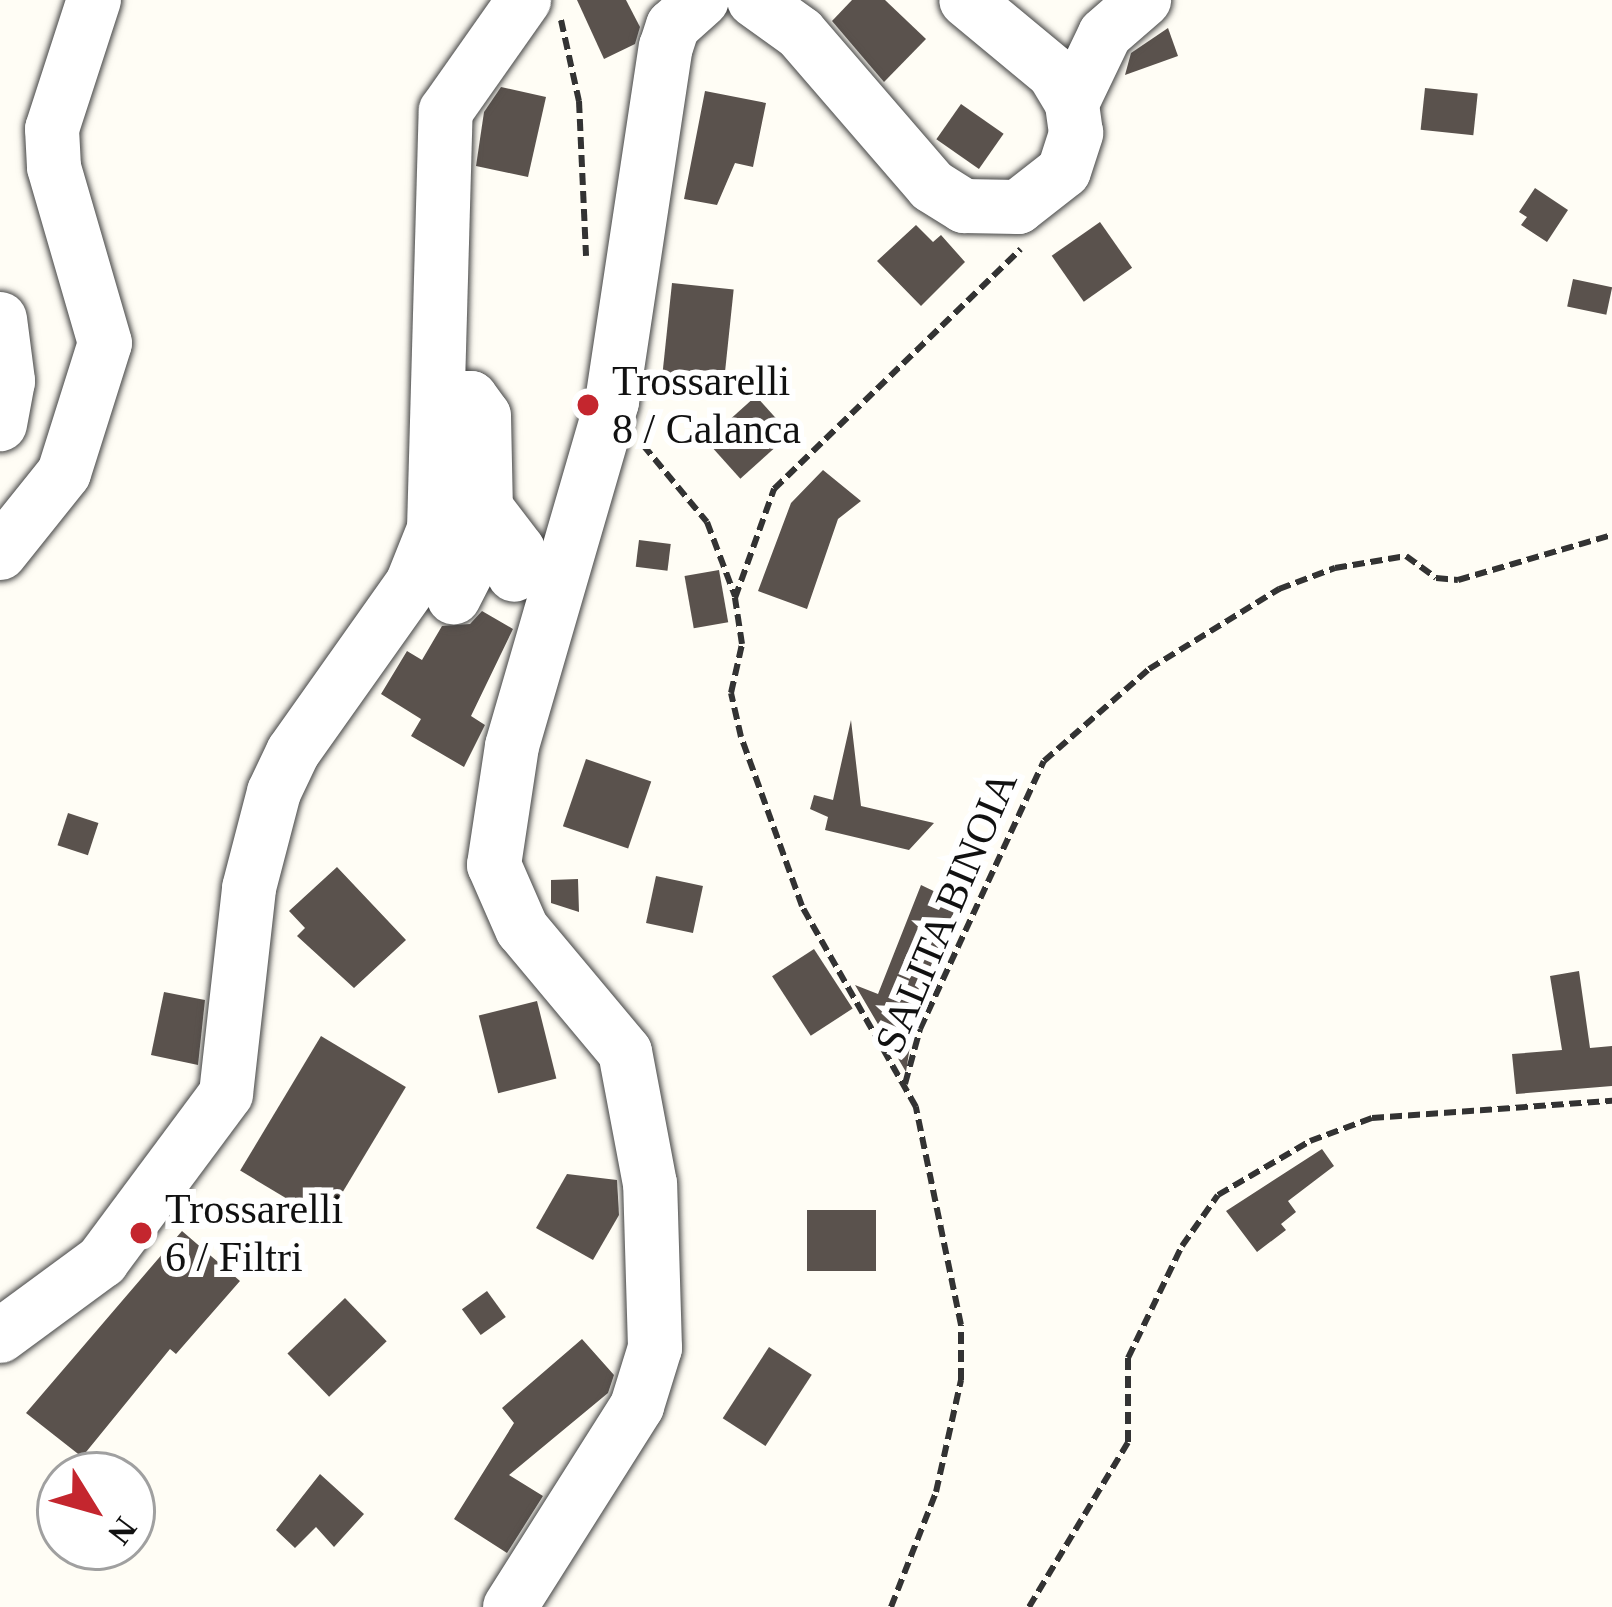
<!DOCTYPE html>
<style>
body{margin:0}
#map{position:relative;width:1612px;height:1607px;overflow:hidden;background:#fffdf5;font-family:Georgia,serif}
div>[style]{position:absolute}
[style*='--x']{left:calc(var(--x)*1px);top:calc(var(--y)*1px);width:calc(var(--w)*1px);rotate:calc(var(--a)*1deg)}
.building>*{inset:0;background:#5a524d;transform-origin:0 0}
.path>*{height:6px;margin-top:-3px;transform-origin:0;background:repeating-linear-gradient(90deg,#333 0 12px,transparent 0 18px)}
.roads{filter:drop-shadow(0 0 3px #444) drop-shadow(0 0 3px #444)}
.minor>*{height:54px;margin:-27px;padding:0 27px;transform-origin:27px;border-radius:27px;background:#fff}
.dots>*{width:33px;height:33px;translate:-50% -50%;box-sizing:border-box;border:6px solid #fff;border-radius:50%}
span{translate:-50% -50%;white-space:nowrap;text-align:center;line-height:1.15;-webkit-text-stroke:12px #fff;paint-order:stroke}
.poi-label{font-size:42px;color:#111}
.left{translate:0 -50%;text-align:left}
.street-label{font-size:42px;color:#111}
.north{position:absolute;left:36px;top:1451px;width:120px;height:120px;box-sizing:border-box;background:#fff;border:3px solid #a0a0a0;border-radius:50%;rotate:127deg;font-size:33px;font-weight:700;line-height:48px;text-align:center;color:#111}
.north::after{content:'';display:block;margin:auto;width:42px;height:54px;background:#c4262e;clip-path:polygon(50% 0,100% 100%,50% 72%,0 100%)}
</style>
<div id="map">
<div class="building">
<i style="clip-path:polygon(577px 0,626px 0,640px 27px,635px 44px,604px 59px)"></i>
<i style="clip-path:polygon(852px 0,885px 0,926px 39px,884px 82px,832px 21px)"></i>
<i style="clip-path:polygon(1168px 28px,1178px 56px,1125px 75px,1131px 53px)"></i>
<i style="clip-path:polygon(501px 87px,546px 97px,528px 177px,476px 166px,484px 112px)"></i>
<i style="left:1425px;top:88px;width:53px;height:42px;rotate:6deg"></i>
<i style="clip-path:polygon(705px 91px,766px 103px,753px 167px,735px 163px,717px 205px,684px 199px)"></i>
<i style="left:961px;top:104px;width:52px;height:43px;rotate:35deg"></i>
<i style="clip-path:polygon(1535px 188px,1568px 210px,1547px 242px,1521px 225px,1527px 217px,1519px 212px)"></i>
<i style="left:1100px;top:222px;width:56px;height:59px;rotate:55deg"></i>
<i style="clip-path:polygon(916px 225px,933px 242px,941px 235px,965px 262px,921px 306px,877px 261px)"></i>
<i style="left:1573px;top:279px;width:40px;height:28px;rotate:12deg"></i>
<i style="left:672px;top:283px;width:62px;height:101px;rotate:6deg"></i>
<i style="left:756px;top:396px;width:51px;height:67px;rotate:48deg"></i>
<i style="clip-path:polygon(823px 470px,861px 501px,838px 519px,807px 609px,758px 591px,791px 503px)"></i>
<i style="left:639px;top:540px;width:32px;height:27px;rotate:7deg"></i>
<i style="left:719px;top:570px;width:53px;height:35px;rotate:80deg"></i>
<i style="clip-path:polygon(482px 611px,513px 629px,471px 716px,485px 725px,464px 767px,411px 736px,421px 719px,381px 694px,407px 651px,422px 660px,442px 626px,470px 624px)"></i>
<i style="clip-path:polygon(851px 720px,861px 806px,934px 823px,909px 850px,825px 830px,828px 817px,810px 809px,814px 795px,833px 800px)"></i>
<i style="left:586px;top:759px;width:69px;height:71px;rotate:19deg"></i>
<i style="left:68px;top:813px;width:32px;height:34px;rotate:18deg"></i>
<i style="clip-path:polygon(337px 867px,406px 940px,354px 988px,297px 936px,305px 928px,289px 911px)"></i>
<i style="left:656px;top:876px;width:48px;height:48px;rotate:12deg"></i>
<i style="clip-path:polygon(578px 879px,579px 912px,551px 903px,551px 880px)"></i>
<i style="clip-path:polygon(921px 885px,967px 907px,929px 992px,919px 987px,906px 1072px,855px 985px,878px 994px)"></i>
<i style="left:814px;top:949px;width:71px;height:50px;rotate:57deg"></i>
<i style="clip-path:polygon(1579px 971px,1590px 1048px,1612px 1046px,1612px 1086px,1516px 1094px,1512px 1054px,1562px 1050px,1550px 976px)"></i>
<i style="clip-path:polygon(164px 992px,205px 1000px,198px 1065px,151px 1055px)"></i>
<i style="left:537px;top:1001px;width:80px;height:60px;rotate:76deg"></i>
<i style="left:321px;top:1036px;width:99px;height:157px;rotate:31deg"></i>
<i style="clip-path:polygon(1322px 1149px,1334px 1166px,1288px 1201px,1296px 1212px,1281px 1224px,1286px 1230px,1257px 1252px,1226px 1211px)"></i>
<i style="clip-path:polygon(567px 1174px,617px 1180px,619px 1215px,593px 1260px,536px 1228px)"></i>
<i style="left:876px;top:1210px;width:61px;height:69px;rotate:90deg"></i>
<i style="clip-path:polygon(182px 1231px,240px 1281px,176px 1354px,170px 1349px,82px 1457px,26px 1413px)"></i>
<i style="left:487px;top:1291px;width:32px;height:31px;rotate:54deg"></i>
<i style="left:345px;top:1298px;width:60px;height:80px;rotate:46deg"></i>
<i style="clip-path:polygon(582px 1339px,614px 1375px,608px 1393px,509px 1475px,543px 1496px,507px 1553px,454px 1519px,514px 1423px,502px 1408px)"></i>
<i style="left:769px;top:1347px;width:51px;height:85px;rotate:33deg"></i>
<i style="clip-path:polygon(320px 1474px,364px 1514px,334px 1547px,316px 1527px,295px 1548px,276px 1530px)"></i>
</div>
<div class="path">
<i style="--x:561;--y:20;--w:83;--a:77.5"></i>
<i style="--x:579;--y:101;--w:155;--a:87.4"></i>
<i style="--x:643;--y:445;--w:100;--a:50.3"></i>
<i style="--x:707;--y:522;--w:79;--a:69.3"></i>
<i style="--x:905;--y:1084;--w:57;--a:-74.7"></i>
<i style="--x:920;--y:1029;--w:295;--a:-65.2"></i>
<i style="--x:1044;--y:761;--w:140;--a:-41.2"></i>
<i style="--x:1149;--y:669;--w:153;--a:-31.6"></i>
<i style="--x:1279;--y:589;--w:60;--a:-20.6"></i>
<i style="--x:1335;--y:568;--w:72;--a:-9.6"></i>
<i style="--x:1406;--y:556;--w:37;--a:36"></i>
<i style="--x:1436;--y:578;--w:22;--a:5"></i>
<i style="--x:1458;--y:580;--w:160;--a:-16.3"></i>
<i style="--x:891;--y:1607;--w:123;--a:-68.6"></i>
<i style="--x:936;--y:1492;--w:115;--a:-77.4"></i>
<i style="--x:961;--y:1380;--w:55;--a:-90"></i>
<i style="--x:961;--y:1325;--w:223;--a:-101.7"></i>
<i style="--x:916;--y:1107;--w:231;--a:-119.6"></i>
<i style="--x:802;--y:906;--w:180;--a:-109.8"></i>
<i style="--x:741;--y:737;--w:45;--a:-102.8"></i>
<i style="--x:731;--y:693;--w:50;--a:-77.3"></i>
<i style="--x:742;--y:644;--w:47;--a:-98.7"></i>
<i style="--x:735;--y:598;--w:116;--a:-70.3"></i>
<i style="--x:774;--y:489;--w:344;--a:-44.2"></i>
<i style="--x:1029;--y:1607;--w:192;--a:-59"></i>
<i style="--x:1128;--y:1442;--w:84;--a:-90"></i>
<i style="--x:1128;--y:1358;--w:124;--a:-64.3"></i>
<i style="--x:1182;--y:1246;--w:62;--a:-54.8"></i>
<i style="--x:1218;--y:1195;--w:107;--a:-30.4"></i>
<i style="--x:1310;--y:1141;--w:66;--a:-20.4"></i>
<i style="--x:1372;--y:1118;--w:241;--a:-4.1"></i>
</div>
<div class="roads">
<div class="minor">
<i style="--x:754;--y:0;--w:57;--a:35.7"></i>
<i style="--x:800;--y:33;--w:202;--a:49.2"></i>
<i style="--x:932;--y:186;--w:38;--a:32"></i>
<i style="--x:964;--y:206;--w:54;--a:1.1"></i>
<i style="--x:1018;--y:207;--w:58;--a:-38"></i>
<i style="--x:1064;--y:171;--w:40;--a:-72"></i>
<i style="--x:1076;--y:133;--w:30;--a:-98"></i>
<i style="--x:1072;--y:103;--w:35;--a:-121"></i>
<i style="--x:1054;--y:73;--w:114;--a:-140.3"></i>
<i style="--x:1072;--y:103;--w:76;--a:-64.4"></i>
<i style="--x:1105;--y:34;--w:52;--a:-41.1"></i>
<i style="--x:0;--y:319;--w:63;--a:82.6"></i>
<i style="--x:8;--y:381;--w:44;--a:100.5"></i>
<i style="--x:442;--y:398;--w:29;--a:0"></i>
<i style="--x:471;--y:398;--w:22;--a:54"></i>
<i style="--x:484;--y:416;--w:92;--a:88.8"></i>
<i style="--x:486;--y:508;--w:45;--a:101.6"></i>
<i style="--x:477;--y:552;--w:51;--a:117.1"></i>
<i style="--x:486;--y:508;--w:53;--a:52.7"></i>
<i style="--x:518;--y:550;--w:25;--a:99"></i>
<i style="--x:0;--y:553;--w:102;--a:-51.3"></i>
<i style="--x:64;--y:473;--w:136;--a:-72.5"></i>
<i style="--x:105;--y:343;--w:183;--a:-106.2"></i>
<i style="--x:54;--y:167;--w:38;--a:-93"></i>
<i style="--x:52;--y:129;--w:136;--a:-72"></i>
<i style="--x:0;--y:1336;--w:127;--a:-36.3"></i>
<i style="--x:102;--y:1261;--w:208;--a:-53.4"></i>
<i style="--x:226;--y:1094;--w:207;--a:-83.6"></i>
<i style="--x:249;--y:888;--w:99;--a:-75.4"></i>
<i style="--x:274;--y:792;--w:44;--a:-64.6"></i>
<i style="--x:293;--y:752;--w:206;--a:-54.7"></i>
<i style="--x:412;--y:584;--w:59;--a:-68.2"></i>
<i style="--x:434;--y:529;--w:418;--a:-88.4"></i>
<i style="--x:446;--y:111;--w:136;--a:-54.9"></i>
<i style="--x:510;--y:1607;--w:238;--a:-57.7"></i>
<i style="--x:637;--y:1406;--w:61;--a:-72.8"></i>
<i style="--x:655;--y:1348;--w:164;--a:-91.7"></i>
<i style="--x:650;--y:1184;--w:134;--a:-100.7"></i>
<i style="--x:625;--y:1052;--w:160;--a:-129.9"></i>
<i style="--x:522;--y:929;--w:70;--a:-113.6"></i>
<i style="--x:494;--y:865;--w:120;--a:-81.4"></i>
<i style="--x:512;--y:746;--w:358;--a:-73.8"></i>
<i style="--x:612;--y:402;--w:359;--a:-81.4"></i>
<i style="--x:666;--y:47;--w:22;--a:-72"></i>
<i style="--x:673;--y:26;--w:39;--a:-42"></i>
</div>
</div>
<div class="dots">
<i style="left:588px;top:405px;background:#c4262e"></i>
<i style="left:141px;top:1233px;background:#c4262e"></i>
</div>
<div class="poi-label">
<span class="left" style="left:612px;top:405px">Trossarelli<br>8 / Calanca</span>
<span class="left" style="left:165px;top:1233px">Trossarelli<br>6 / Filtri</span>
</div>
<div class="street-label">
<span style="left:946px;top:912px;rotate:-67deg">SALITA BINOIA</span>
</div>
<div class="north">N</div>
</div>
